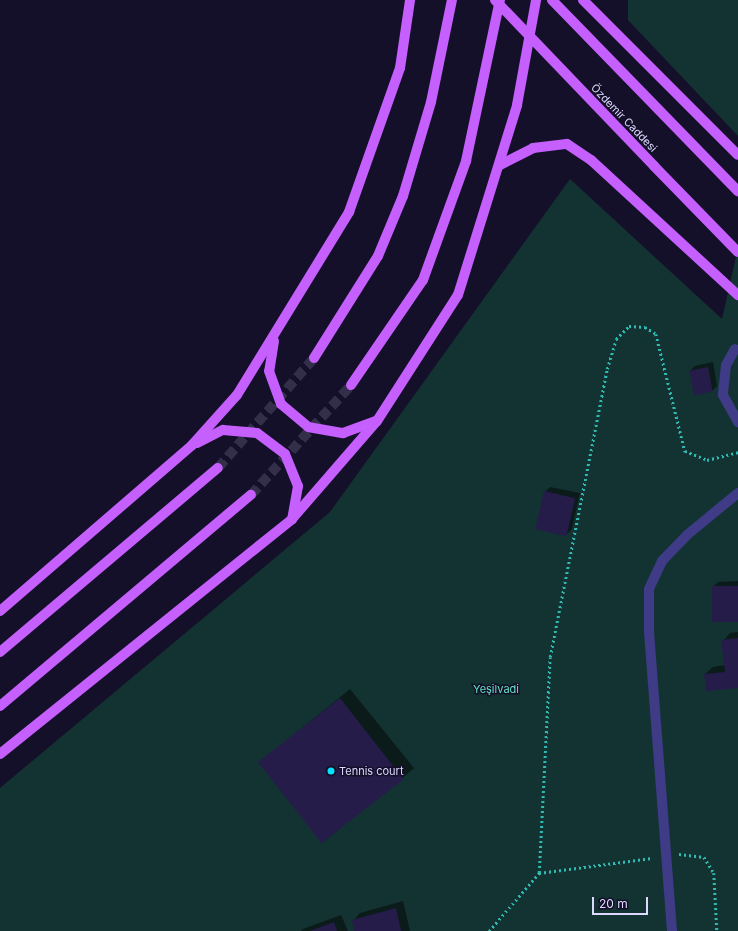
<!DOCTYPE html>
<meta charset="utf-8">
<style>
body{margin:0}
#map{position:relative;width:738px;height:931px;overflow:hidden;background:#151029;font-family:Inter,sans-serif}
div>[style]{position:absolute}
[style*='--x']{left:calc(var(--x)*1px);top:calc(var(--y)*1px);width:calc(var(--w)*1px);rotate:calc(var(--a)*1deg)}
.green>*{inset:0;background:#133332}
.shadow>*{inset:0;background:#0007;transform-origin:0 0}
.building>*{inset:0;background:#261c4a;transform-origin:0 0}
.primary-tunnel>*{height:10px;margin-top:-5px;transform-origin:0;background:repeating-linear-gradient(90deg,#332e49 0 10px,transparent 0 15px)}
.path>*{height:2.5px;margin-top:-1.25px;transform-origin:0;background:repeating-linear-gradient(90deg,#30bab4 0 2px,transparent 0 5px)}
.lane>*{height:10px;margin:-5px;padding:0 5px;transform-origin:5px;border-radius:5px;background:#3f3b87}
.primary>*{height:10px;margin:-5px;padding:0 5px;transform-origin:5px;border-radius:5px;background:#c55ffe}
.primary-bridge>*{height:10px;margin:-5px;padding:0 5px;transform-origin:5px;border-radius:5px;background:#c55ffe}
.dots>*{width:11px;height:11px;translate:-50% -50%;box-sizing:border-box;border:2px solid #151029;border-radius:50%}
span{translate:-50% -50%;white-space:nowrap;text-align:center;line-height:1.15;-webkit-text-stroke:3px #151029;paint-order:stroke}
.street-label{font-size:11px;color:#ddd8ff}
.park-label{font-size:11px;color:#63e0c3}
.poi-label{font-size:11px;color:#ddd8ff}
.left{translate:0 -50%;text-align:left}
.scale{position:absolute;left:592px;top:897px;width:56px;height:18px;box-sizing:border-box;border:2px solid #ddd8ff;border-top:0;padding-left:5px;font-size:12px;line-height:14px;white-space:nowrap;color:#ddd8ff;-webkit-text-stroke:3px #151029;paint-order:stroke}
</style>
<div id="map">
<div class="green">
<i style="clip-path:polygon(628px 0,738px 0,738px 136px,628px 20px)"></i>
<i style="clip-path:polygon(570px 179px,722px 319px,738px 248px,738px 931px,0 931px,0 788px,330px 512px)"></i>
</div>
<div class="shadow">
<i style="clip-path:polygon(713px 362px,717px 386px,712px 391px,690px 371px,695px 366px)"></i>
<i style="clip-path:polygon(550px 487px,580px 493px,572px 529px,567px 534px,545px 492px)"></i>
<i style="clip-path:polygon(738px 581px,738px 621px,713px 587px,718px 582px)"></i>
<i style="clip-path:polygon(738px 632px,738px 687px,705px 674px,713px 667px,725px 665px,723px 641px,730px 633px)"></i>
<i style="left:350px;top:689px;width:102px;height:117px;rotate:51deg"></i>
<i style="clip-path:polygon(403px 901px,410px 931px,355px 931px,353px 921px,360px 913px)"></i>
<i style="clip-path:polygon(341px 915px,348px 931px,301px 931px,303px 929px)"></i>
</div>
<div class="building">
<i style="left:708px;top:367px;width:25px;height:19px;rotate:79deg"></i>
<i style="left:544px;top:491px;width:32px;height:39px;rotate:13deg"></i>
<i style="left:738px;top:586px;width:36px;height:26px;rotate:90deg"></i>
<i style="clip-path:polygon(738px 638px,738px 688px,706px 691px,704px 674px,725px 672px,721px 640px)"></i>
<i style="left:340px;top:698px;width:103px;height:104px;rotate:52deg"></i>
<i style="clip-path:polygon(396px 908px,401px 931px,354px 931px,352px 920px)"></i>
<i style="clip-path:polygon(334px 922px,337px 931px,310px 931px)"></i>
</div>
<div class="primary-tunnel">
<i style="--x:218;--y:468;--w:146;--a:-48.9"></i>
<i style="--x:251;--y:495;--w:149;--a:-47.7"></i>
</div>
<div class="path">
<i style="--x:679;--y:854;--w:25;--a:7"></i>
<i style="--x:704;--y:857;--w:19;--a:58"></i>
<i style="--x:714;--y:873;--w:58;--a:87"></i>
<i style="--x:539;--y:873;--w:114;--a:-7.6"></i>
<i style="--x:489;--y:931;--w:77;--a:-49.2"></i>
<i style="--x:539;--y:873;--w:216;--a:-87.1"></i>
<i style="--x:550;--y:657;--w:294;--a:-78.8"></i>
<i style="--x:607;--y:369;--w:31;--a:-73"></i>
<i style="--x:616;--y:339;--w:18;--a:-45"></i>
<i style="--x:629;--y:326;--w:16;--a:4"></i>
<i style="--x:645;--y:327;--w:13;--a:32"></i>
<i style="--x:656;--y:334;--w:121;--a:76.1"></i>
<i style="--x:685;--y:451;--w:24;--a:22"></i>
<i style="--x:707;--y:460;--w:32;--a:-14"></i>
</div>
<div class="lane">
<i style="--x:735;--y:349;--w:18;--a:119"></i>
<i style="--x:726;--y:365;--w:30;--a:96"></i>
<i style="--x:723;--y:395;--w:31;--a:61"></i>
<i style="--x:672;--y:931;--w:299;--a:-94.4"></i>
<i style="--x:649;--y:633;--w:44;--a:-90"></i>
<i style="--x:649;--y:589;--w:31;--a:-65"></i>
<i style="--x:662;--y:561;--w:36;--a:-46"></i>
<i style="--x:687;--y:535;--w:66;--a:-39.5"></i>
</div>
<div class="primary">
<i style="--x:552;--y:0;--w:267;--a:45.8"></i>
<i style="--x:583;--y:0;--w:219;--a:45"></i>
<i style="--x:500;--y:165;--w:37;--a:-27"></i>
<i style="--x:533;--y:148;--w:34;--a:-7"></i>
<i style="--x:567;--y:144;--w:29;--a:34"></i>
<i style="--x:591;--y:160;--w:200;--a:42.6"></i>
<i style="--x:654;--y:166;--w:120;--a:45.7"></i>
<i style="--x:274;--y:341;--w:30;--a:99"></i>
<i style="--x:269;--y:371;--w:35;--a:70"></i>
<i style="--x:281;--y:404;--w:35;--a:40"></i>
<i style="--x:308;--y:427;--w:36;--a:10"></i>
<i style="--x:343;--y:433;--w:35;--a:-20"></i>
<i style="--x:314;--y:358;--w:120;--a:-57.9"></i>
<i style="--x:378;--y:256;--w:65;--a:-67.4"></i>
<i style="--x:403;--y:196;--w:98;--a:-73.4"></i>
<i style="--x:431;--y:102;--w:104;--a:-78.4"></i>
<i style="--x:351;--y:385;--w:127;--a:-55.6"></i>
<i style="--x:423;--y:280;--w:127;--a:-70.1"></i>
<i style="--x:466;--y:161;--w:165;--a:-78.1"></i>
<i style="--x:197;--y:443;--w:29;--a:-27"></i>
<i style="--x:223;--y:430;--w:34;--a:5"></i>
<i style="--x:257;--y:433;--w:35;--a:37"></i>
<i style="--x:285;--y:454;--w:35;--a:68"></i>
<i style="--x:298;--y:486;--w:34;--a:100"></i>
<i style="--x:0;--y:611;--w:254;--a:-40.8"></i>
<i style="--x:192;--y:445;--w:67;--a:-48"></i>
<i style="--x:237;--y:395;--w:215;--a:-58.5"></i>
<i style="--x:349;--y:212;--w:153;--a:-70.5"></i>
<i style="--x:400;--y:68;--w:69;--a:-81.6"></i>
<i style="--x:0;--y:652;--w:285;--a:-40.2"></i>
<i style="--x:0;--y:706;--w:328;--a:-40.1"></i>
<i style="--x:0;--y:754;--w:375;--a:-38.8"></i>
<i style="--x:292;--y:519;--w:130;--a:-49.1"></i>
<i style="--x:377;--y:421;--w:150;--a:-57.3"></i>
<i style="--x:458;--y:295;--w:199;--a:-72.7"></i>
<i style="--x:517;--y:105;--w:107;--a:-79.7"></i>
</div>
<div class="primary-bridge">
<i style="--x:495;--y:0;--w:230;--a:46.2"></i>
</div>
<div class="dots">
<i style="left:331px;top:771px;background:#05e1fe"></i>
</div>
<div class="street-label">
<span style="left:624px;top:118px;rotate:46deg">Özdemir Caddesi</span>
</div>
<div class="park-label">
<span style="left:496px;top:689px">Yeşilvadi</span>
</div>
<div class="poi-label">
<span class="left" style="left:339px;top:771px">Tennis court</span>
</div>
<div class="scale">20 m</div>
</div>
